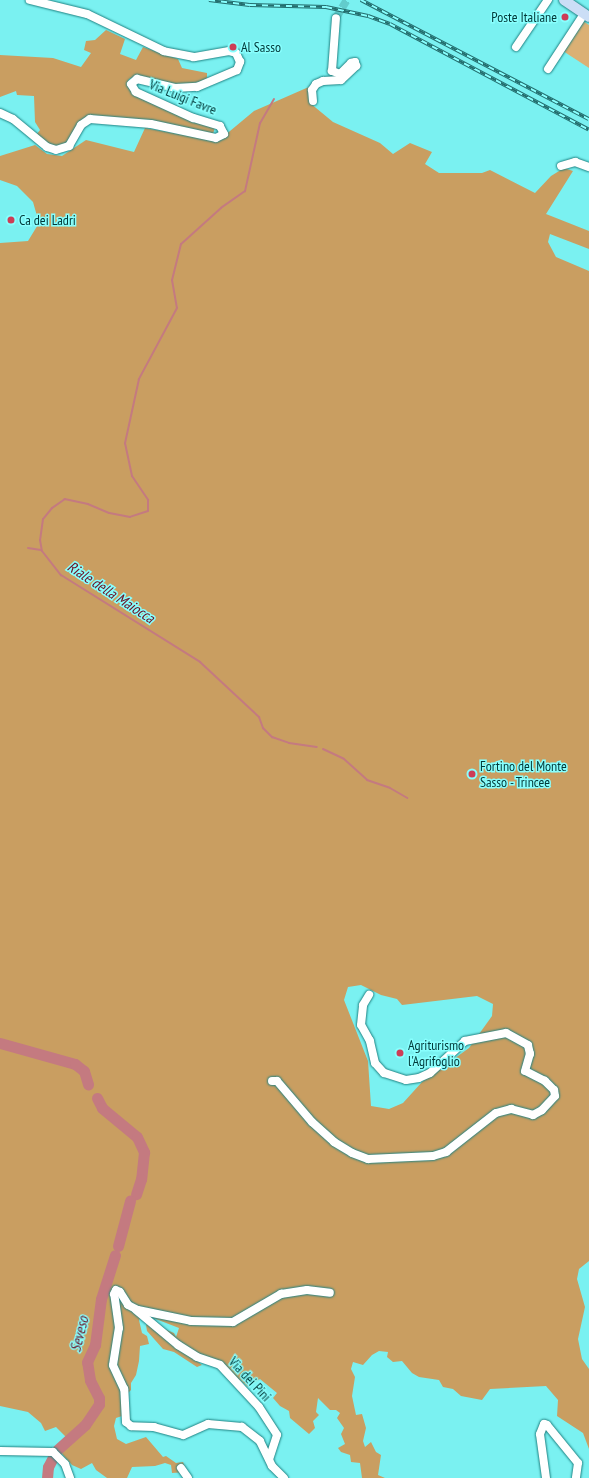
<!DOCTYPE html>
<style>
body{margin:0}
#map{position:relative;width:589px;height:1478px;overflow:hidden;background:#7af1f1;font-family:"PT Sans Narrow",sans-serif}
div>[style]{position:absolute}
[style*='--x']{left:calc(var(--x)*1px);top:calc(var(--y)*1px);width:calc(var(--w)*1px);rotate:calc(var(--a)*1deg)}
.green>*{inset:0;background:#dbb074}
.forest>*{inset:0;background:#c99e61}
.stream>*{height:2px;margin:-1px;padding:0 1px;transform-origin:1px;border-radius:1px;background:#c47a80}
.river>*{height:11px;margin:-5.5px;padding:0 5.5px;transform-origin:5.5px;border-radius:5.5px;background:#c47a80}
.minor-tunnel>*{height:8px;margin-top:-4px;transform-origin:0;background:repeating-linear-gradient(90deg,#62cccc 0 8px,transparent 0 12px)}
.roads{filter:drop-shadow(0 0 1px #1f8282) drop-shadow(0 0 1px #1f8282)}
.minor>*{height:8px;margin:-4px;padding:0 4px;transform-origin:4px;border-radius:4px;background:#fff}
.major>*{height:10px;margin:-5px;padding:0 5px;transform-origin:5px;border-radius:5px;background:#cbdef6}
.rail>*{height:3.5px;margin-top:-1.75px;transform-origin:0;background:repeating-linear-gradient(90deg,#88fffe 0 6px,#236d6d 0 12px);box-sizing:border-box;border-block:1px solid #236d6d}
.dots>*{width:11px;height:11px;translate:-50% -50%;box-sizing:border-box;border:2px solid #88fffe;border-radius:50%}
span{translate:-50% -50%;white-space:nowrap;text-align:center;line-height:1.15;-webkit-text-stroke:3px #88fffe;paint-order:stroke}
.poi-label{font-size:14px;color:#003838}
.right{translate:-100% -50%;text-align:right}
.left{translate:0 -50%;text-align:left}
.street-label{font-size:14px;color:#003838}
.water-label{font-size:15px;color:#6c1125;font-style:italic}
</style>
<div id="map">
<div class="green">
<i style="clip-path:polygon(583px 21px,589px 25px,589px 68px,563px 51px)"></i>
</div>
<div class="forest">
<i style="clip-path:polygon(106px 30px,125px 39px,120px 54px,136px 60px,143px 47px,178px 59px,182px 68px,207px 73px,207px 80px,191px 85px,175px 85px,136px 76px,129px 79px,127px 85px,135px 95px,215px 127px,213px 134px,88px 116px,81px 121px,67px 143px,59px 147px,48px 144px,36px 135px,40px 130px,35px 122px,34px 96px,17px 95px,16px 91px,0 97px,0 55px,53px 58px,81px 67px,91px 53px,84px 50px,86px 41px,95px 40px)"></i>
<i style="clip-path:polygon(evenodd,311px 86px,310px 103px,333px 122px,380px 143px,393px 154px,410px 143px,432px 152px,425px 164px,439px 173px,482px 173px,490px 170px,535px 193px,551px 176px,564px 168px,573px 171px,546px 214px,589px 231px,589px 249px,550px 234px,548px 242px,556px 257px,589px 271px,589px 1261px,579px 1269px,577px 1279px,585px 1307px,578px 1339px,582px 1359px,589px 1369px,589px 1449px,583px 1433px,557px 1416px,558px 1400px,546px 1386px,490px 1389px,482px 1400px,461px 1396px,453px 1389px,443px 1387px,439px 1380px,419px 1377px,412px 1373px,402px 1361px,393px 1362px,387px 1357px,388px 1352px,379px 1351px,372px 1355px,363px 1365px,353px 1362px,351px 1369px,355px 1377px,352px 1396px,356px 1415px,362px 1414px,366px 1428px,363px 1441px,365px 1447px,371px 1442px,376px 1452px,381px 1455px,378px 1475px,385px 1478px,362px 1478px,360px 1463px,351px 1462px,350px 1455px,341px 1452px,338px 1448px,345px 1444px,341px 1434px,344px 1428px,337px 1418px,340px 1413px,336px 1410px,330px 1410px,318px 1398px,316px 1412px,319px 1415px,313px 1421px,315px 1428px,309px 1434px,290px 1418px,289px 1411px,280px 1406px,273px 1398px,277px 1393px,260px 1379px,248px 1387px,240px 1380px,233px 1379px,220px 1367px,187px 1353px,202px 1365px,197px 1367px,174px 1352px,163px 1349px,147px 1331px,146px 1325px,150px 1323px,174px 1333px,176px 1337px,179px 1328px,143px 1314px,139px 1320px,142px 1333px,147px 1336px,149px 1344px,140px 1346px,139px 1361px,136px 1375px,131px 1383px,131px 1390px,125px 1396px,122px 1416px,116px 1418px,114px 1426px,117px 1439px,126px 1444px,146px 1437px,163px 1457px,166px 1456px,176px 1463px,183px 1462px,187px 1472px,172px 1473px,171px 1465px,165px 1463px,155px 1466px,132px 1467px,127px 1478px,107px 1478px,96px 1470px,92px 1463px,81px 1469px,72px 1465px,62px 1454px,70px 1441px,56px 1427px,45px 1431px,41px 1423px,28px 1412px,0 1406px,0 243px,28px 241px,39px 223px,33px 202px,17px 186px,0 180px,0 156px,35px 145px,47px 154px,62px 156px,86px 140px,134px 152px,145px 128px,218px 141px,254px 111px,311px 86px,361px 985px,381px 995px,397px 999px,402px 1005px,477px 996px,493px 1004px,492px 1016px,469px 1048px,422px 1082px,403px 1103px,389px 1109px,371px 1106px,368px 1061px,344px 1000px,348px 987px,361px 985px)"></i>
</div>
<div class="stream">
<i style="--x:274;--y:99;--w:28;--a:120"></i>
<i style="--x:260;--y:123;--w:70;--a:102.4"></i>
<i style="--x:245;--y:191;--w:29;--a:145"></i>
<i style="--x:221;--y:208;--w:54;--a:138"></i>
<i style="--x:181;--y:244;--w:37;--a:104"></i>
<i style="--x:172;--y:280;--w:28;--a:80"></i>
<i style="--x:177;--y:308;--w:81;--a:118.2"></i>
<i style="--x:139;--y:379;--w:66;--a:102.3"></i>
<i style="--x:125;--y:443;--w:34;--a:78"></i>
<i style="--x:132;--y:476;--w:29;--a:56"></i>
<i style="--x:148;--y:500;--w:11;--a:90"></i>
<i style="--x:148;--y:511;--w:19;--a:162"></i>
<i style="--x:130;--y:517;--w:21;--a:-169"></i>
<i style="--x:109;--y:513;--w:23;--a:-157"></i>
<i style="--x:88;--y:504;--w:24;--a:-168"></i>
<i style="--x:65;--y:499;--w:16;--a:145"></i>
<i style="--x:52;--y:508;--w:14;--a:129"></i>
<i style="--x:43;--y:519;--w:21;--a:98"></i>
<i style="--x:40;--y:540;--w:11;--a:80"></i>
<i style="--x:42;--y:551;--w:31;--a:52"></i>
<i style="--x:61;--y:575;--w:164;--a:32"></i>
<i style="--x:200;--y:662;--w:81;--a:43"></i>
<i style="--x:259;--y:717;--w:12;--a:70"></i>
<i style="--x:263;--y:728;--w:13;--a:45"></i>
<i style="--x:272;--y:737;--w:18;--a:19"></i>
<i style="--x:289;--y:743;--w:28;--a:8"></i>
<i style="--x:28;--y:548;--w:13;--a:9"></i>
<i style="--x:323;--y:749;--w:23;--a:25"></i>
<i style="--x:344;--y:759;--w:31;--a:42"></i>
<i style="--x:367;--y:780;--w:24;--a:19"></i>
<i style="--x:390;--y:788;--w:20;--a:30"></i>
</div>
<div class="river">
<i style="--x:0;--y:1043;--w:78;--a:15.6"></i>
<i style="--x:75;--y:1064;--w:11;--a:38"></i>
<i style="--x:84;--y:1071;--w:14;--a:73"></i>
<i style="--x:97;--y:1098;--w:11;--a:63"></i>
<i style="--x:102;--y:1108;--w:45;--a:39.6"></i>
<i style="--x:137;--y:1137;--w:17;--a:65"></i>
<i style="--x:144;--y:1152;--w:27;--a:96"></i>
<i style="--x:141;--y:1179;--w:16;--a:108"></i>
<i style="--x:118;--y:1246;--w:47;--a:-75.1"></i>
<i style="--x:57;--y:1450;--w:38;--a:-42"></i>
<i style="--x:85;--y:1425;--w:25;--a:-56"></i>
<i style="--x:99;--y:1404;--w:6;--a:-90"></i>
<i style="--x:99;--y:1398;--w:20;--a:-117"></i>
<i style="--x:90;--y:1380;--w:18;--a:-99"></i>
<i style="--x:87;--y:1362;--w:19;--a:-65"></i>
<i style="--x:95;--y:1345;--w:46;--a:-82.6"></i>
<i style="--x:101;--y:1299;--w:46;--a:-72.3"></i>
<i style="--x:47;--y:1478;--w:11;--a:-85"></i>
<i style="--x:48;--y:1467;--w:11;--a:-63"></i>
</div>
<div class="minor-tunnel">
<i style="--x:336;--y:18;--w:21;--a:-59"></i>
</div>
<div class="roads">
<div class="minor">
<i style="--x:516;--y:47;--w:57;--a:-55.8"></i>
<i style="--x:548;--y:69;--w:66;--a:-56.8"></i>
<i style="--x:313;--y:101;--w:11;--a:-95"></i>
<i style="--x:312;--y:90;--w:7;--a:-56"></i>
<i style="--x:316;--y:84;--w:8;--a:-23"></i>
<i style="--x:323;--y:81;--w:18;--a:-3"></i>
<i style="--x:341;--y:80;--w:21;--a:-43"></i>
<i style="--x:356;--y:66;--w:4;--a:-104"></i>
<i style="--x:355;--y:62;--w:4;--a:166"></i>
<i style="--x:351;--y:63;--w:16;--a:135"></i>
<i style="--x:340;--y:74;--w:9;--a:-159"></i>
<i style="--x:332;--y:71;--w:53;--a:-85.7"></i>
<i style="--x:0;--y:113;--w:14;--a:25"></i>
<i style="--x:13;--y:119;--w:44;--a:39.5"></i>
<i style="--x:47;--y:147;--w:9;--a:18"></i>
<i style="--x:56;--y:150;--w:14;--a:-17"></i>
<i style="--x:69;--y:146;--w:24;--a:-60"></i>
<i style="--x:81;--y:125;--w:11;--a:-34"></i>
<i style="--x:90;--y:119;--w:61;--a:4.7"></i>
<i style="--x:151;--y:124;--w:66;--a:12.2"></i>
<i style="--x:216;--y:138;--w:9;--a:-27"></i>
<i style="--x:224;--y:134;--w:9;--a:-117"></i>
<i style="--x:220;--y:126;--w:28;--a:-163"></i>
<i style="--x:193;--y:118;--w:63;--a:-155.5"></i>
<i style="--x:136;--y:92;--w:9;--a:-122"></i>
<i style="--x:131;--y:84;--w:8;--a:-40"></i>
<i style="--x:137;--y:79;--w:39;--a:13"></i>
<i style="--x:175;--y:88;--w:22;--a:-3"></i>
<i style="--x:197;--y:87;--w:43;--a:-23"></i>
<i style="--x:237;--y:70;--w:9;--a:-69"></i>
<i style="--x:240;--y:62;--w:10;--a:-114"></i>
<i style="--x:236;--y:53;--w:7;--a:-164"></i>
<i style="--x:229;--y:51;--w:36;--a:170"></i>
<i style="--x:194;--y:57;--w:31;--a:-169"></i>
<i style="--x:164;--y:51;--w:85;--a:-154.3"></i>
<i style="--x:87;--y:14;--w:59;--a:-166.2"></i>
<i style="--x:561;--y:166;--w:15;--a:-16"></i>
<i style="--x:575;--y:162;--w:15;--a:20"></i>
<i style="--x:272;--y:1081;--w:5;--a:0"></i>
<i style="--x:277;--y:1081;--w:54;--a:49.5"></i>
<i style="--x:312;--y:1122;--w:30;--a:42"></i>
<i style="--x:334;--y:1142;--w:21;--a:31"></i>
<i style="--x:352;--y:1153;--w:17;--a:21"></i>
<i style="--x:368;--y:1159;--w:65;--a:-2.6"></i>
<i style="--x:433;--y:1156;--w:14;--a:-17"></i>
<i style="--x:446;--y:1152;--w:63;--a:-38"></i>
<i style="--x:496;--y:1113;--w:16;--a:-15"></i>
<i style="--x:511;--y:1109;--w:23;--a:15"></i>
<i style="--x:533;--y:1115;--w:10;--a:-29"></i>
<i style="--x:542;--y:1110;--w:19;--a:-47"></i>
<i style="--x:555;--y:1096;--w:6;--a:-99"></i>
<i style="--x:554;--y:1090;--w:13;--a:-135"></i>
<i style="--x:545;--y:1081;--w:22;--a:-153"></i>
<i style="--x:525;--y:1071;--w:18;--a:-74"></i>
<i style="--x:530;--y:1054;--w:9;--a:-103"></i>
<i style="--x:528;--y:1045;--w:25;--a:-151"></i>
<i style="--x:506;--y:1033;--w:42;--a:169"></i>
<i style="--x:465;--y:1041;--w:47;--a:137.6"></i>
<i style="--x:430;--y:1073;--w:12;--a:156"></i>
<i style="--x:419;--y:1078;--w:13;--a:171"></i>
<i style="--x:406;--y:1080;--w:23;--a:-162"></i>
<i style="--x:384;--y:1073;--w:13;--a:-132"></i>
<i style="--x:375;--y:1063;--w:23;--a:-103"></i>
<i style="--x:370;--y:1041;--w:18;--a:-119"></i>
<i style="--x:361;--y:1025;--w:20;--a:-84"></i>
<i style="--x:363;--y:1005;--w:12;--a:-59"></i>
<i style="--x:136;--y:1310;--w:55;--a:39.8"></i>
<i style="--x:178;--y:1345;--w:22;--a:32"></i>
<i style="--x:197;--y:1357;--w:24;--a:19"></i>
<i style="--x:220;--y:1365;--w:57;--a:47.1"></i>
<i style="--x:259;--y:1407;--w:33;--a:57"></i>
<i style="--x:277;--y:1435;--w:25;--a:108"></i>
<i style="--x:0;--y:1451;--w:53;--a:1.1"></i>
<i style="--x:53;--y:1452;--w:17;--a:45"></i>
<i style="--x:65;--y:1464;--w:15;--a:70"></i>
<i style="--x:181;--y:1468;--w:12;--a:55"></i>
<i style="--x:284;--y:1478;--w:17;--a:-135"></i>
<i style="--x:272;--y:1466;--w:28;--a:-116"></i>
<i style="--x:260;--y:1441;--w:23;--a:-142"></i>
<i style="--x:242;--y:1427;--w:34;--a:-175"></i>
<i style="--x:208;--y:1424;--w:27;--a:156"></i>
<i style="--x:183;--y:1435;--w:30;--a:-165"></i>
<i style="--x:154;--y:1427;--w:23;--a:-178"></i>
<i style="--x:131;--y:1426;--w:6;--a:-141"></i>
<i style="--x:126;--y:1422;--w:33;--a:-93"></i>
<i style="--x:124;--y:1389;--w:26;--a:-115"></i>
<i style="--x:113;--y:1365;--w:37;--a:-81"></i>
<i style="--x:119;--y:1328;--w:34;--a:-98"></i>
<i style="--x:114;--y:1294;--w:4;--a:-63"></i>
<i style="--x:116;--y:1290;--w:4;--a:27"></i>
<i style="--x:120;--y:1292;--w:15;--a:58"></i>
<i style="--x:128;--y:1305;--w:11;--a:27"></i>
<i style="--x:138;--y:1310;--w:54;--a:11.7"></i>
<i style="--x:191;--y:1321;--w:42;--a:1.4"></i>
<i style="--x:233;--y:1322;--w:56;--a:-30.3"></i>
<i style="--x:281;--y:1294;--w:26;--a:-9"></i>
<i style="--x:307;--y:1290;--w:23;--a:7"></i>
<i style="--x:546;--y:1478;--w:44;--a:-97.8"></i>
<i style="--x:540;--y:1434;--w:11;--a:-68"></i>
<i style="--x:544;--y:1424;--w:3;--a:18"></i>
<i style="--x:547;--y:1425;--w:49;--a:50.8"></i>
<i style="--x:578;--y:1463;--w:15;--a:98"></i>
</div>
<div class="major">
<i style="--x:564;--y:0;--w:30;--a:34"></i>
</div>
</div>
<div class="rail">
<i style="--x:209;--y:0;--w:41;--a:7"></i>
<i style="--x:250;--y:5;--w:76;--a:1.5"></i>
<i style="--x:326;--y:7;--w:43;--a:12.1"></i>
<i style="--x:368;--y:16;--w:23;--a:20"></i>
<i style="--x:390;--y:24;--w:225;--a:28"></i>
<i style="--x:361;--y:0;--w:257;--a:27.6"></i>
</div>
<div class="dots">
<i style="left:565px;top:17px;background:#cd3d56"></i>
<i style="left:233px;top:47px;background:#cd3d56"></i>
<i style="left:11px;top:220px;background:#cd3d56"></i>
<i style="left:472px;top:774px;background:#cd3d56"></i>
<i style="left:400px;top:1053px;background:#cd3d56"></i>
</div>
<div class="poi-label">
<span class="right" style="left:557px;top:17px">Poste Italiane</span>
<span class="left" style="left:241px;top:47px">Al Sasso</span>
<span class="left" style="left:19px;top:220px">Ca dei Ladri</span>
<span class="left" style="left:480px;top:774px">Fortino del Monte<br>Sasso - Trincee</span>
<span class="left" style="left:408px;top:1053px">Agriturismo<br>l'Agrifoglio</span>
</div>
<div class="street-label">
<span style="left:183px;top:97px;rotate:22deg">Via Luigi Favre</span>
<span style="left:250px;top:1379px;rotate:47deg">Via dei Pini</span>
</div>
<div class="water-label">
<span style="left:111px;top:592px;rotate:33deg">Riale della Maiocca</span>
<span style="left:79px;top:1334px;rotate:-76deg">Seveso</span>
</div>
</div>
